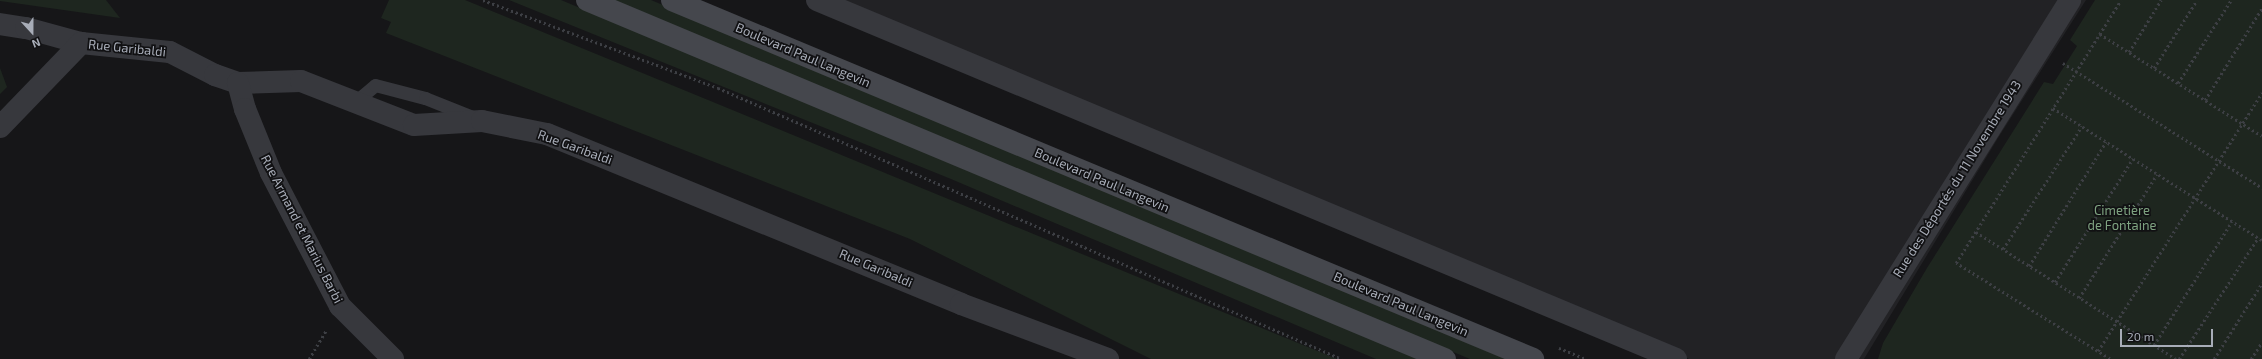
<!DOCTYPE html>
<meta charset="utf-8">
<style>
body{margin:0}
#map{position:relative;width:2262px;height:359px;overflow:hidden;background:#161618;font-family:"Exo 2",sans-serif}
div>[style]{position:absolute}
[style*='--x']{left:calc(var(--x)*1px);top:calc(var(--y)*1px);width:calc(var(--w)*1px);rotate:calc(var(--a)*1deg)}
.built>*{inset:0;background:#222225}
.green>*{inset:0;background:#1e261f}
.path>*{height:2.5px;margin-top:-1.25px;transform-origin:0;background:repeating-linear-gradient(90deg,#3d3f44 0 2px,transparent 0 5px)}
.lane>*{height:13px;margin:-6.5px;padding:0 6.5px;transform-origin:6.5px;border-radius:6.5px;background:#37383d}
.street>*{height:22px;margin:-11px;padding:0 11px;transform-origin:11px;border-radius:11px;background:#37383d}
.secondary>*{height:22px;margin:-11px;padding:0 11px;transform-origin:11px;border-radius:11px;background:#45474d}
span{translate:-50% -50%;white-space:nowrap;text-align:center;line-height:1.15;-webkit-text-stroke:3.5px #111113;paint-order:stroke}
.street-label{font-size:13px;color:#a8adb8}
.park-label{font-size:13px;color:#7fa381}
.north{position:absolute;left:12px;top:12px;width:40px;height:40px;-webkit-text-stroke:3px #111113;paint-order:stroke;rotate:159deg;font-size:11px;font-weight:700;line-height:16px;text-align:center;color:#a8adb8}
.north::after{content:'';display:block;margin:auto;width:14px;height:18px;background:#a8adb8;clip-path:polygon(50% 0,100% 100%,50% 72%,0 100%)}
.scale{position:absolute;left:2120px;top:329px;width:93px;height:18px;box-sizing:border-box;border:2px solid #a8adb8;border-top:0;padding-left:5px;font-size:12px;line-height:14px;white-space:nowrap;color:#a8adb8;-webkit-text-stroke:3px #111113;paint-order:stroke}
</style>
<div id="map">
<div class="built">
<i style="clip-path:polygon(833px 0,2086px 0,1998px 138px,1864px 359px,1689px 359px)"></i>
</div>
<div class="green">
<i style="clip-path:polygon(0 0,106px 0,120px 18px,0 1px)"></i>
<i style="clip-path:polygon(389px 0,465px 0,1337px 359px,1151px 359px,910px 239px,386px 33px,391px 22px,381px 18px)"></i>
<i style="clip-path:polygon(509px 0,561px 0,1422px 359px,1376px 359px,951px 179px)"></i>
<i style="clip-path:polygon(610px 0,651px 0,1506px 359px,1470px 359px)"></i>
<i style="clip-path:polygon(2095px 0,2262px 0,2262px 359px,1878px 359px,1883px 343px,1927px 268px,2044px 82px,2053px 84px,2077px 46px,2070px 40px)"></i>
<i style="clip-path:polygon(0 68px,7px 87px,0 94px)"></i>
</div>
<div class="path">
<i style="--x:483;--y:0;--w:251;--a:20.5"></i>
<i style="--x:718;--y:88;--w:680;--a:23.48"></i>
<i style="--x:2100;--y:34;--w:191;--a:32.2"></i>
<i style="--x:2129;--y:52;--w:61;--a:-58.4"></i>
<i style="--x:2063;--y:63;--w:235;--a:32.1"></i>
<i style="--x:2154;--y:68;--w:80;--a:-57.7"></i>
<i style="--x:2178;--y:83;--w:98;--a:-57.4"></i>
<i style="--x:2205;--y:100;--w:108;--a:-58.2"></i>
<i style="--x:2053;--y:108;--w:247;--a:32.3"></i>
<i style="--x:1976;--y:232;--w:237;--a:32.4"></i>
<i style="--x:2003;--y:249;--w:146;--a:-57.3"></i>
<i style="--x:2029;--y:266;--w:146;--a:-58.2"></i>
<i style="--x:2055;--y:282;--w:146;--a:-57.8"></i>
<i style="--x:2079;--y:298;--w:146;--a:-57.8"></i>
<i style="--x:2154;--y:345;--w:146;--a:-57.8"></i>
<i style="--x:1559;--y:348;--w:29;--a:22"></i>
<i style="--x:2098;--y:351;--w:306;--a:-57.6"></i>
<i style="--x:309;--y:359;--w:33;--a:-59"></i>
<i style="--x:2110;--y:359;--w:181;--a:-148.1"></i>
<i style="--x:1956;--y:263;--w:310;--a:-57.9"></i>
<i style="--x:2179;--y:359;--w:145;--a:-56.9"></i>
<i style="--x:2214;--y:359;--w:90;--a:-57.7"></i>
<i style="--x:2251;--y:359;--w:20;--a:-57"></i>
</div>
<div class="lane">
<i style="--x:355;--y:102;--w:26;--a:-40"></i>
<i style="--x:375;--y:85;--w:52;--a:14.6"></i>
<i style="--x:425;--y:98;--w:54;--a:21.8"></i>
</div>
<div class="street">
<i style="--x:817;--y:0;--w:931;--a:22.68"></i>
<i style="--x:0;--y:24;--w:26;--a:9"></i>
<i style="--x:26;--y:28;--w:57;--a:15.3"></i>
<i style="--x:81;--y:43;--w:89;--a:5.8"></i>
<i style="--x:170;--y:52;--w:51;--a:27.1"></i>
<i style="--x:215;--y:75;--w:24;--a:19"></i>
<i style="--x:238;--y:83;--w:63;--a:-1.8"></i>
<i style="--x:301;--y:81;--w:121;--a:21.3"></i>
<i style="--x:414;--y:125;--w:68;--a:-3.4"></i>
<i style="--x:482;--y:121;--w:66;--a:11.3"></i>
<i style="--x:547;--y:134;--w:448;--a:22.3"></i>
<i style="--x:961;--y:304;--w:157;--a:20.5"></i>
<i style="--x:238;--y:83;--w:27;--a:75"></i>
<i style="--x:245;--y:109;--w:69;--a:67.9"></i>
<i style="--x:271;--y:173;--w:150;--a:62.6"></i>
<i style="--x:340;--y:306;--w:75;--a:45"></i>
<i style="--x:0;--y:127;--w:117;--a:-46"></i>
<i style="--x:1846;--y:359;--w:423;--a:-58"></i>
</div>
<div class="secondary">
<i style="--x:587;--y:0;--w:930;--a:22.71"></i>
<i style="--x:672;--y:0;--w:933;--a:22.63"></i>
</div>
<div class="street-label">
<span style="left:127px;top:48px;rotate:6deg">Rue Garibaldi</span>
<span style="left:803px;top:55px;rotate:23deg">Boulevard Paul Langevin</span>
<span style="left:575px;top:147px;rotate:20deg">Rue Garibaldi</span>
<span style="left:1957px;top:179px;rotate:-58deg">Rue des Déportés du 11 Novembre 1943</span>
<span style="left:1102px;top:180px;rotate:23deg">Boulevard Paul Langevin</span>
<span style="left:302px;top:229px;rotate:63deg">Rue Armand et Marius Barbi</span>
<span style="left:876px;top:268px;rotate:23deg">Rue Garibaldi</span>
<span style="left:1401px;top:304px;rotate:23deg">Boulevard Paul Langevin</span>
</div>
<div class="park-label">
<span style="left:2122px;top:218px">Cimetière<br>de Fontaine</span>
</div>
<div class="north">N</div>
<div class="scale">20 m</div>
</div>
